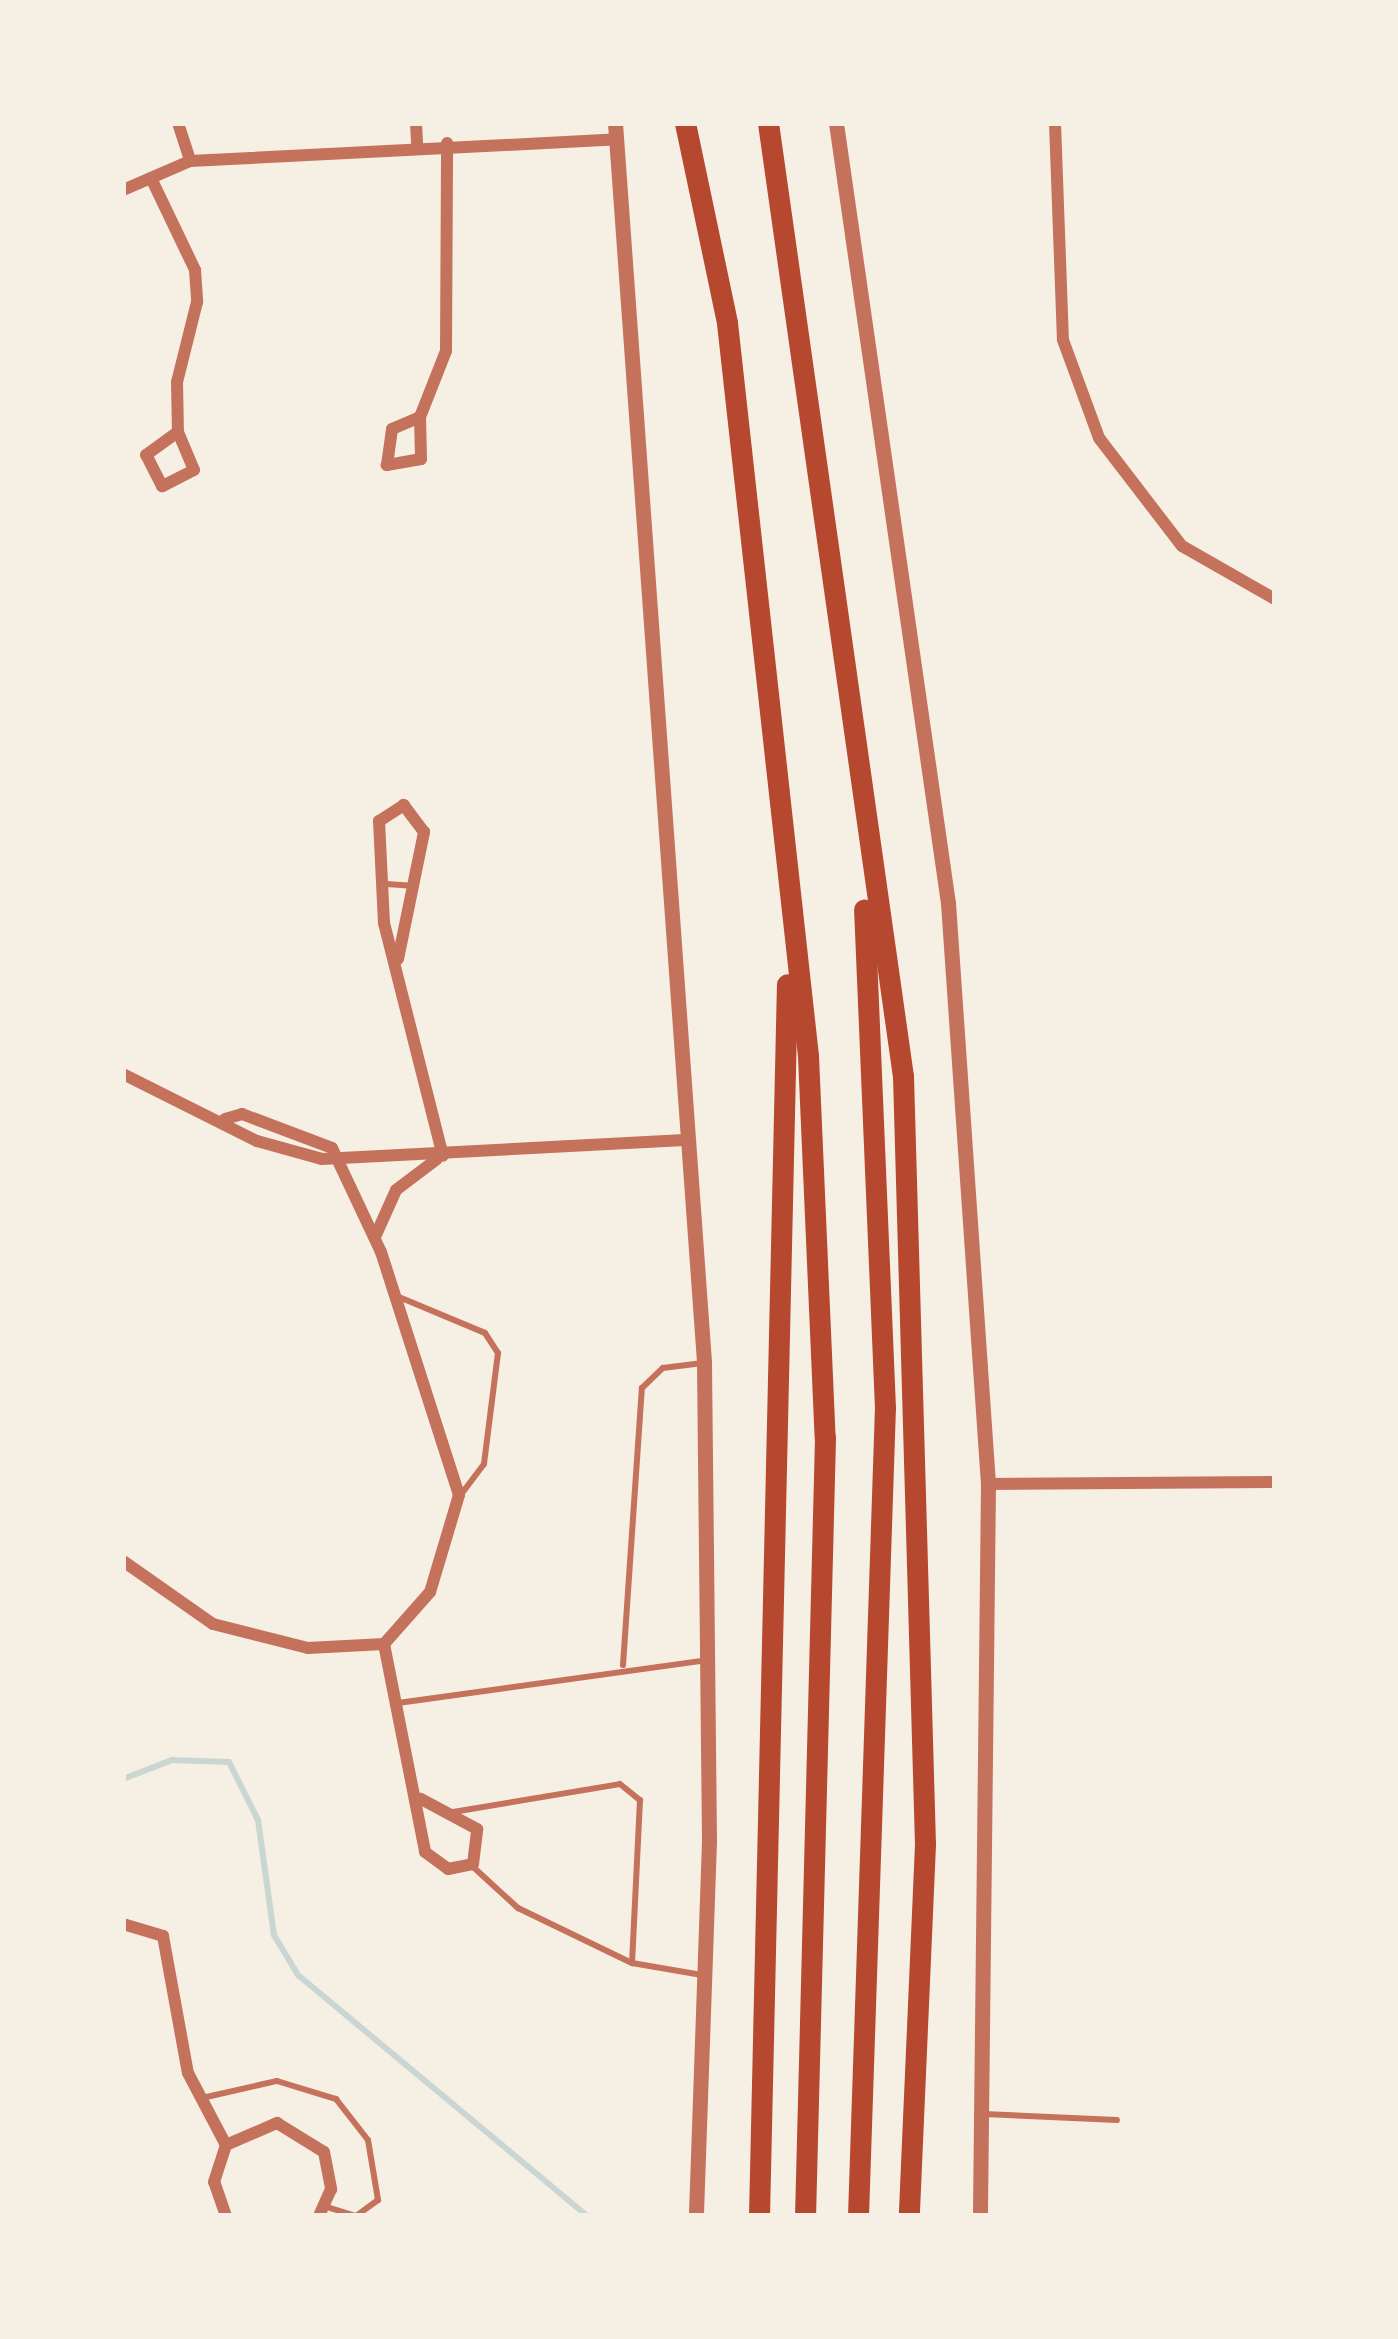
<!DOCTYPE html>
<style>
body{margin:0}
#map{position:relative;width:1398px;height:2339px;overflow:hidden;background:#f6efe4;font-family:"Roboto Condensed",sans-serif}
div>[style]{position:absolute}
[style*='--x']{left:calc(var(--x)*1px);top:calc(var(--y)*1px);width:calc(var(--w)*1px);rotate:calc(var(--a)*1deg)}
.stream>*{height:6px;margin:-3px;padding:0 3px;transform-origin:3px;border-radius:3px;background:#c9d6d2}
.service>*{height:6px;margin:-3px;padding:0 3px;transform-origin:3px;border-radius:3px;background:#c5725c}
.minor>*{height:12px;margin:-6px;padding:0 6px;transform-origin:6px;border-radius:6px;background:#c5725c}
.tertiary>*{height:15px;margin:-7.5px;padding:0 7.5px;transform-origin:7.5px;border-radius:7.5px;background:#c5725c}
.motorway>*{height:21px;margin:-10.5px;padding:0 10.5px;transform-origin:10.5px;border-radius:10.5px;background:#b5482f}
span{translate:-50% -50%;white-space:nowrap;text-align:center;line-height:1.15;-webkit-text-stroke:9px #f6efe4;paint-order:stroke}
.frame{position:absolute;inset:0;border:126px solid #f6efe4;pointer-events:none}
</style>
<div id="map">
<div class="stream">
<i style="--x:123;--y:1779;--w:53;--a:-21.2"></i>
<i style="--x:172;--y:1760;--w:57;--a:2"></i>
<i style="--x:229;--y:1762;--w:65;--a:63.4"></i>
<i style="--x:258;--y:1820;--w:116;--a:82.1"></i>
<i style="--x:274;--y:1935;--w:47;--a:59"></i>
<i style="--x:298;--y:1975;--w:376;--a:39.8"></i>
</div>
<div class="service">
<i style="--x:386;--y:884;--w:26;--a:4"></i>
<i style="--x:399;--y:1297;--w:93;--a:22.7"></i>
<i style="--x:485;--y:1333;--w:24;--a:57"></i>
<i style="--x:498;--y:1353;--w:112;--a:97.2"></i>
<i style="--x:484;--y:1464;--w:36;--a:127"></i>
<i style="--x:623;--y:1665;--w:278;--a:-86.1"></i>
<i style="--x:642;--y:1388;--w:29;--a:-44"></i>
<i style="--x:663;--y:1368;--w:40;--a:-7.1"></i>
<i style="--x:398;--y:1703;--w:312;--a:-7.9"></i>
<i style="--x:453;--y:1812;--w:169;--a:-9.5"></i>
<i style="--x:620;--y:1784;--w:26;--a:39"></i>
<i style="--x:640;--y:1800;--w:163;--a:92.8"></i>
<i style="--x:471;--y:1865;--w:64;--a:42.5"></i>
<i style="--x:518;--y:1908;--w:127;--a:25.8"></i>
<i style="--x:632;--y:1963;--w:71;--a:9.7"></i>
<i style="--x:202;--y:2098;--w:77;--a:-12.8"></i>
<i style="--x:277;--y:2081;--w:62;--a:17"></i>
<i style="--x:336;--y:2099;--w:52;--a:52"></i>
<i style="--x:368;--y:2140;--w:61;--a:80.5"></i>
<i style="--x:378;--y:2200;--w:27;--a:144"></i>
<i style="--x:356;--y:2216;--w:31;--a:-163"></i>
<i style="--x:984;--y:2114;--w:133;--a:2.6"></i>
</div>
<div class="minor">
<i style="--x:178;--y:123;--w:40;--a:72"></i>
<i style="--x:416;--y:123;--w:20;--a:87"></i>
<i style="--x:1055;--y:123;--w:217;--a:87.9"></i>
<i style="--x:1063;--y:340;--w:104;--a:69.8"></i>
<i style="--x:1099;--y:438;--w:136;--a:52.5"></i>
<i style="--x:1182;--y:546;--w:107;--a:29.7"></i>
<i style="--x:151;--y:178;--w:102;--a:64.4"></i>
<i style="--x:195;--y:270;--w:32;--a:86"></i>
<i style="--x:197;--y:302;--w:82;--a:104"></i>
<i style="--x:177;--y:382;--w:50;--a:88.9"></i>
<i style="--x:178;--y:432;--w:41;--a:67.2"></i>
<i style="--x:194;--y:470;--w:36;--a:153"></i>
<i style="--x:162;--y:486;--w:35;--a:-117"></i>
<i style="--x:146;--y:455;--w:39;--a:-36"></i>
<i style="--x:123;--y:190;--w:73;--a:-23.4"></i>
<i style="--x:190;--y:161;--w:428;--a:-2.9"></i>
<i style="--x:420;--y:417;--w:42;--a:88.6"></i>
<i style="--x:421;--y:459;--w:35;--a:170"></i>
<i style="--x:387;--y:465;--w:36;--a:-82"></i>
<i style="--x:392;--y:429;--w:30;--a:-23"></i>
<i style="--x:420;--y:417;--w:71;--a:-68.5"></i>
<i style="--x:446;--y:351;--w:208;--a:-89.7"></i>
<i style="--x:398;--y:959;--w:130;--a:-78.4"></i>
<i style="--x:424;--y:832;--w:34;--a:-127"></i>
<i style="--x:404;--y:805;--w:30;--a:147"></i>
<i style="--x:379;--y:821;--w:102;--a:87.2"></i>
<i style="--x:384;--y:923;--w:240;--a:75.8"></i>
<i style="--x:123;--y:1074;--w:150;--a:26.6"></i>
<i style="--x:257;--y:1141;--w:67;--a:15.5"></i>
<i style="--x:322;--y:1159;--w:363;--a:-3"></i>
<i style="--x:225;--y:1119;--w:18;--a:-16"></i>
<i style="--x:242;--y:1114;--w:96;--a:20.7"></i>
<i style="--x:332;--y:1148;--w:115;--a:64.8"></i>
<i style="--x:381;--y:1252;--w:255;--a:72.2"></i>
<i style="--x:459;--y:1495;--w:101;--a:106.6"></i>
<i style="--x:430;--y:1592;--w:69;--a:131.5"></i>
<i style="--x:384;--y:1644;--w:212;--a:78.8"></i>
<i style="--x:425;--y:1852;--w:29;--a:36"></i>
<i style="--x:448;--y:1869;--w:25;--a:-11"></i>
<i style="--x:473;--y:1864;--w:35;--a:-83"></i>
<i style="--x:477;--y:1829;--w:64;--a:-151.8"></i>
<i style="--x:375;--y:1237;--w:51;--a:-65.9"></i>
<i style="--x:396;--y:1190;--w:51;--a:-37.1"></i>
<i style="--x:988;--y:1484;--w:287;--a:-0.4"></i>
<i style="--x:123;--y:1561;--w:110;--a:35"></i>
<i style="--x:213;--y:1624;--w:98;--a:14.2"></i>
<i style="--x:308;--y:1648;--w:76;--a:-3"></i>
<i style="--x:123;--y:1924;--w:42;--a:16.7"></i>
<i style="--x:163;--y:1936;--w:139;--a:79.7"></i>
<i style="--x:188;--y:2073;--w:81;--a:62.2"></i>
<i style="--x:226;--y:2216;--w:36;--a:-109"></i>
<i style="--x:214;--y:2182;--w:39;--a:-72"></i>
<i style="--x:226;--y:2145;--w:56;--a:-23.3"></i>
<i style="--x:277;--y:2123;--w:55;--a:31.7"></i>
<i style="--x:324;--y:2152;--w:38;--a:79"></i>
<i style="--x:331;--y:2189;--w:30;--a:114"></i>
</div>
<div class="tertiary">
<i style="--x:615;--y:123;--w:1243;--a:85.89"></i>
<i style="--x:704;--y:1363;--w:478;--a:89.4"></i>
<i style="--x:709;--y:1841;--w:375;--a:92"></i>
<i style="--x:836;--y:123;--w:788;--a:81.83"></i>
<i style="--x:948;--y:903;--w:582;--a:86.06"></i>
<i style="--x:988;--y:1484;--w:732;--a:90.63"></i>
</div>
<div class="motorway">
<i style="--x:685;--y:123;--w:204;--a:78.1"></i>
<i style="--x:727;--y:323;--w:737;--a:83.69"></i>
<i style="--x:808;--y:1056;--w:382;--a:87.5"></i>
<i style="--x:825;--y:1438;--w:778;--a:91.47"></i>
<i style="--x:768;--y:123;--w:963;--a:81.94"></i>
<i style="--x:903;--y:1076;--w:768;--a:88.36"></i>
<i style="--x:925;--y:1844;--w:372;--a:92.5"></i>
<i style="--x:759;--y:2216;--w:1232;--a:-88.7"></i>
<i style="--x:858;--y:2216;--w:808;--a:-88.09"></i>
<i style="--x:885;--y:1408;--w:499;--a:-92.4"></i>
</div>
<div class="frame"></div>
</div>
